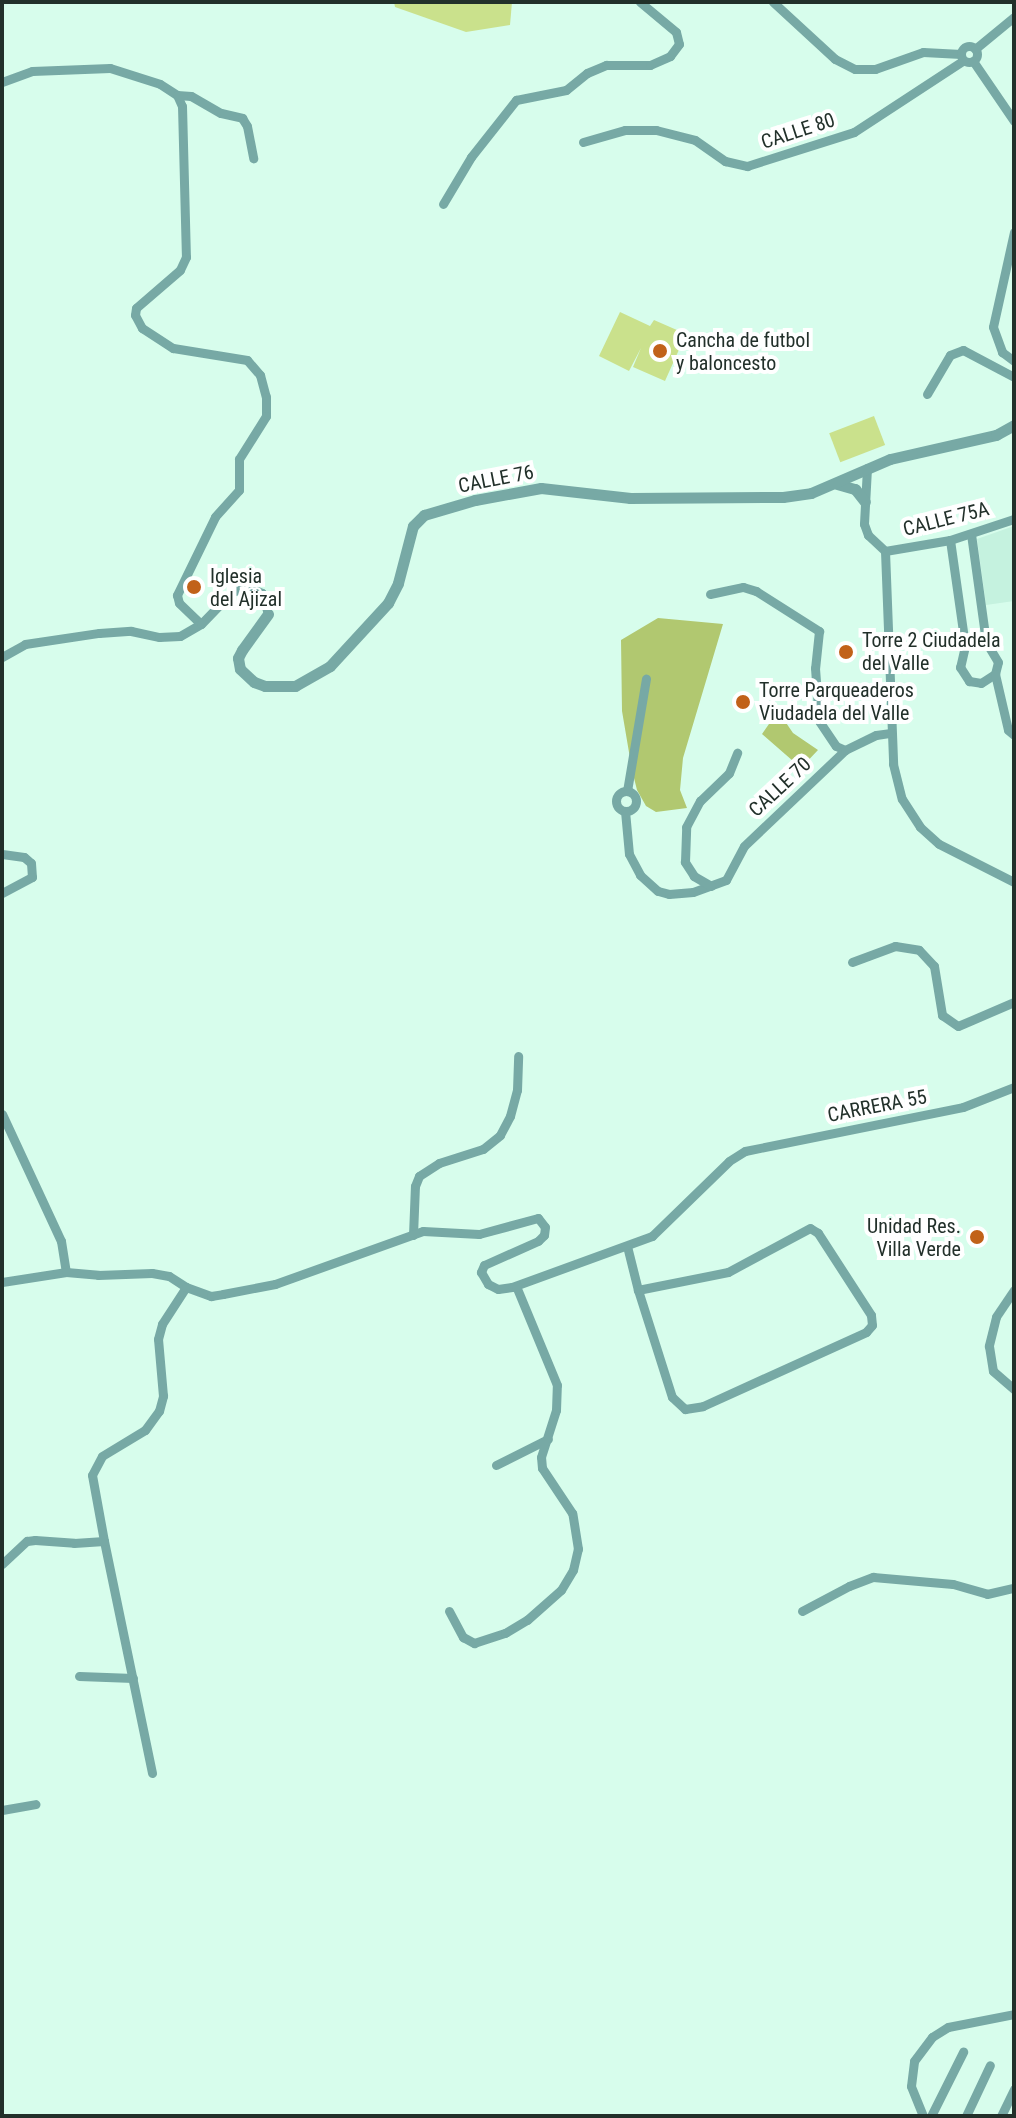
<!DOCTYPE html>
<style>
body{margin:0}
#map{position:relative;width:1016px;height:2118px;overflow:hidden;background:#d7fdec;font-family:"Roboto Condensed",sans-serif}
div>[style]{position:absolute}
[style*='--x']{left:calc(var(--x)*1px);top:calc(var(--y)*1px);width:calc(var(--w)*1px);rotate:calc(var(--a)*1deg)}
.built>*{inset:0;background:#c5f2df}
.green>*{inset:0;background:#cae18c;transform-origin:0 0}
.forest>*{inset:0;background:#b1c870}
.minor>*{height:9px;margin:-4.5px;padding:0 4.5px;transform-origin:4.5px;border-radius:4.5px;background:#77a9a5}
.minor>.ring{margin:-4.5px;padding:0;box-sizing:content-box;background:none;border:9px solid #77a9a5;border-radius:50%}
.tertiary>*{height:11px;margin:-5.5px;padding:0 5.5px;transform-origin:5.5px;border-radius:5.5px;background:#77a9a5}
.dots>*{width:22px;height:22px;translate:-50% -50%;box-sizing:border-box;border:4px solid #fff;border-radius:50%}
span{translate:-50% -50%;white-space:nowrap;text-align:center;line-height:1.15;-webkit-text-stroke:8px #fff;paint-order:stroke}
.street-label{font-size:20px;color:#22302a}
.poi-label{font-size:20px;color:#22302a}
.left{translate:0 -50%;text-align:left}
.right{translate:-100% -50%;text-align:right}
.frame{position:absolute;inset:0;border:4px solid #22302a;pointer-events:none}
</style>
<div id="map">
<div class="built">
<i style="clip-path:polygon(1014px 526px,1014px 601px,986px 605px,977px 539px)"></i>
</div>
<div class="green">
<i style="clip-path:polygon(394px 2px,512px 2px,510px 25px,466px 32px,395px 7px)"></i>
<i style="clip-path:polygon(620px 312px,650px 326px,654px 320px,686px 334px,665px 381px,633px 367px,641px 348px,629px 371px,599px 356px)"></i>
<i style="left:874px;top:416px;width:31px;height:48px;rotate:69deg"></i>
</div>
<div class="forest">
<i style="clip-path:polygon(658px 618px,723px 624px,683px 758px,680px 790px,687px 808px,656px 812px,646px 806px,637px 790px,632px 770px,622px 711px,621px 640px)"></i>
<i style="clip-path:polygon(778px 711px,793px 733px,818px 750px,801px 768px,762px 734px)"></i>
</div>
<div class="minor">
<i style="--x:773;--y:2;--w:84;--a:42.6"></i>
<i style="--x:835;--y:59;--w:22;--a:27"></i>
<i style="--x:855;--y:69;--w:20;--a:0"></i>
<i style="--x:875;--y:69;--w:51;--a:-19.5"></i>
<i style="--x:923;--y:52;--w:38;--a:3"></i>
<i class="ring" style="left:961px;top:46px;width:7px;height:7px"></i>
<i style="--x:975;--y:49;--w:50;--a:-39.4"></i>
<i style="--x:973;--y:61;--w:73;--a:55.7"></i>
<i style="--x:2;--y:82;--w:32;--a:-20"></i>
<i style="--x:32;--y:71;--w:78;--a:-2.2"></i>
<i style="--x:110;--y:68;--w:52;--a:17.7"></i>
<i style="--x:160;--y:84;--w:20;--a:33"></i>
<i style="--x:177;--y:95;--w:12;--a:66"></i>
<i style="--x:182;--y:106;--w:151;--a:88.5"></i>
<i style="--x:186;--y:257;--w:14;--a:115"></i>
<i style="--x:180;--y:270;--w:58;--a:139.2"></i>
<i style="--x:136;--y:308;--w:7;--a:98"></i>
<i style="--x:135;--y:315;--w:15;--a:62"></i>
<i style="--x:142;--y:328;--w:37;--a:33"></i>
<i style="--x:173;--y:348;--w:75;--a:9.2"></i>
<i style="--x:247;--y:360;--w:20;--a:49"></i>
<i style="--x:260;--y:375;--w:23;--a:75"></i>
<i style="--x:266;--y:397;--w:19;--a:90"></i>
<i style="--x:266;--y:416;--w:51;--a:122.1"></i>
<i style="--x:239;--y:459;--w:31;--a:90"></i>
<i style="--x:239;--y:490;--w:36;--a:132"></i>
<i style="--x:215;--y:517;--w:87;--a:116"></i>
<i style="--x:177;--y:595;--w:8;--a:76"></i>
<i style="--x:179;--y:603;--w:30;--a:44"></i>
<i style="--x:177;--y:95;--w:14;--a:4"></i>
<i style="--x:191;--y:96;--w:34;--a:30"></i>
<i style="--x:221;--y:113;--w:22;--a:13"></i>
<i style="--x:242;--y:118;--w:9;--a:58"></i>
<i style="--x:247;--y:126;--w:33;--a:79"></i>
<i style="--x:583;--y:142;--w:44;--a:-15.9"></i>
<i style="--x:625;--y:130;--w:31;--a:0"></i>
<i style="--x:656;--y:130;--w:40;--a:14.4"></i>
<i style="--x:695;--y:140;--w:37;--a:35"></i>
<i style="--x:725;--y:161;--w:23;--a:13"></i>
<i style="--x:747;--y:166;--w:112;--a:-17.6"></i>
<i style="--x:854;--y:132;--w:131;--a:-33.2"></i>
<i style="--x:443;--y:204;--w:55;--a:-59.2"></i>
<i style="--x:471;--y:157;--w:73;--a:-51.7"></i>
<i style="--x:516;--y:100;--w:51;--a:-11.3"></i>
<i style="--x:566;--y:90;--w:27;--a:-39"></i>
<i style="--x:587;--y:73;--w:21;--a:-23"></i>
<i style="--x:606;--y:65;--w:44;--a:0"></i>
<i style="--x:650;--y:65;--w:22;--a:-24"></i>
<i style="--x:670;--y:56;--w:15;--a:-53"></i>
<i style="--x:679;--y:44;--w:12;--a:-104"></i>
<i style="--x:676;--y:32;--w:47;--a:-140.2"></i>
<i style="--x:1014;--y:232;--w:97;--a:102.5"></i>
<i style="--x:993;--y:327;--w:27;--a:70"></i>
<i style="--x:1002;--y:352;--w:15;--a:37"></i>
<i style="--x:927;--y:394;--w:45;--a:-59.5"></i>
<i style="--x:950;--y:355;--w:14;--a:-21"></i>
<i style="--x:963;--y:350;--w:58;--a:27.9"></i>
<i style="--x:867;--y:468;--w:56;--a:93.1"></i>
<i style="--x:864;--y:524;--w:12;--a:70"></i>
<i style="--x:868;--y:535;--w:23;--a:43"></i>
<i style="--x:950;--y:540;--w:107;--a:81.9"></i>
<i style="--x:965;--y:646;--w:22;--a:103"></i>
<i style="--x:960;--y:667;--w:17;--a:57"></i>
<i style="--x:969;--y:681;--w:12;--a:9"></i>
<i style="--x:981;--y:683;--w:17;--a:-33"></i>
<i style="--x:995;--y:674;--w:12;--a:-76"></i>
<i style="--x:998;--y:662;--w:23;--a:-121"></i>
<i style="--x:986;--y:642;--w:109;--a:-97.9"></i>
<i style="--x:885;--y:551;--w:213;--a:87.8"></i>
<i style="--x:893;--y:764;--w:36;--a:76"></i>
<i style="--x:902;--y:799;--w:33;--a:57"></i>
<i style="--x:920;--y:827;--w:25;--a:42"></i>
<i style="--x:939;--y:844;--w:84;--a:26.9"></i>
<i style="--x:885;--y:551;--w:66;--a:-9.6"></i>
<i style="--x:950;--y:540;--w:67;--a:-18.2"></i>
<i style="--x:710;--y:594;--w:34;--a:-12"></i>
<i style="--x:743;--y:587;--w:14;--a:17"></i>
<i style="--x:756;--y:591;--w:75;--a:32.4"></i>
<i style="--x:819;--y:631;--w:37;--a:96"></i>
<i style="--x:815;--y:668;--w:53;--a:85.7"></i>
<i style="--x:819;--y:721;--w:30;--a:56"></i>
<i style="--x:836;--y:746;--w:10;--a:24"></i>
<i style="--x:2;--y:657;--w:26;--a:-29"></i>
<i style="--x:25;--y:644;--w:75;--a:-8.5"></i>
<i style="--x:99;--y:633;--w:32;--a:-4"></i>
<i style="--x:131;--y:631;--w:29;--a:12"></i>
<i style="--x:159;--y:637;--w:21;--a:-3"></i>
<i style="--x:180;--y:636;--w:24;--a:-30"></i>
<i style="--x:201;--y:624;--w:45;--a:-45.9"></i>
<i style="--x:232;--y:592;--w:17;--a:-17"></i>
<i style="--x:248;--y:587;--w:15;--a:23"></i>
<i style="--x:262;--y:593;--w:22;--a:74"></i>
<i style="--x:995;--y:674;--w:57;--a:76.9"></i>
<i style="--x:1008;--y:730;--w:8;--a:40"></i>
<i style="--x:627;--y:791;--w:114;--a:-80.4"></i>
<i class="ring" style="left:616px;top:791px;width:11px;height:11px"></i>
<i style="--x:625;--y:811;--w:43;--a:84.7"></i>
<i style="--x:629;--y:854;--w:24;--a:62"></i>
<i style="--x:640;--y:875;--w:24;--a:42"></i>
<i style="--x:658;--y:891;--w:11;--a:15"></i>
<i style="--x:669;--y:894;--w:24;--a:-5"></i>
<i style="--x:693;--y:892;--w:35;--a:-20"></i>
<i style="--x:726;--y:880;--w:38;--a:-62"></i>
<i style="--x:744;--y:846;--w:139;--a:-43.5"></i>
<i style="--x:845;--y:750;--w:34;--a:-26"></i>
<i style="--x:876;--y:735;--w:15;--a:-8"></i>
<i style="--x:2;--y:854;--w:22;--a:8"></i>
<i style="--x:24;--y:857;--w:9;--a:41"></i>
<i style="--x:31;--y:863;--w:14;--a:86"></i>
<i style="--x:32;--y:877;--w:34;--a:152"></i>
<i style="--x:711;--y:886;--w:20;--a:-150"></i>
<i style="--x:694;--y:876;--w:17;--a:-123"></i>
<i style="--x:685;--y:862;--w:35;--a:-88"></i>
<i style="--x:686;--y:827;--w:30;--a:-62"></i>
<i style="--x:700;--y:801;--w:40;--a:-44"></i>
<i style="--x:729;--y:773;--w:22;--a:-68"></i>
<i style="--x:852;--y:962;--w:46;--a:-20.4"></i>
<i style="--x:895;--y:946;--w:24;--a:9"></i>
<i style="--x:919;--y:950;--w:22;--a:47"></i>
<i style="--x:934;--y:966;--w:50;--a:80.7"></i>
<i style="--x:942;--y:1015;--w:19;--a:35"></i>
<i style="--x:958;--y:1026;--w:61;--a:-23.2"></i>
<i style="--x:2;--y:1114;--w:140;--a:65.1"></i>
<i style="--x:61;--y:1241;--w:31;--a:81"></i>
<i style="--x:413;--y:1235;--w:49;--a:-87.7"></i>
<i style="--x:415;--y:1186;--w:11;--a:-68"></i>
<i style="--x:419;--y:1176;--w:24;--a:-33"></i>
<i style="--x:439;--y:1163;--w:46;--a:-17.7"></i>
<i style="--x:483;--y:1149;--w:22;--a:-39"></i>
<i style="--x:500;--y:1135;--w:21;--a:-62"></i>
<i style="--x:510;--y:1116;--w:27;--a:-75"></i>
<i style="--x:517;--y:1090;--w:34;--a:-88"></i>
<i style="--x:627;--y:1246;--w:45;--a:76"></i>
<i style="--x:638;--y:1290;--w:112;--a:72.4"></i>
<i style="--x:672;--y:1397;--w:18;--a:43"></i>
<i style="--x:685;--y:1409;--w:18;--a:-9"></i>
<i style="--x:703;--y:1406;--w:179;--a:-24.4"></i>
<i style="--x:866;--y:1332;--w:9;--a:-49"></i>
<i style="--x:872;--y:1325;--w:10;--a:-96"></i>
<i style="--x:871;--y:1315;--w:98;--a:-122.9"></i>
<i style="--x:818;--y:1233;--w:9;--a:-148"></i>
<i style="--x:810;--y:1228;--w:93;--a:151.8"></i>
<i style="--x:728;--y:1272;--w:92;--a:168.7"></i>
<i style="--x:2;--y:1282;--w:65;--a:-8.9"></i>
<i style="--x:66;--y:1272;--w:32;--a:5"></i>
<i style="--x:98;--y:1275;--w:54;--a:-2.1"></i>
<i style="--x:152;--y:1273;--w:17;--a:10"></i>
<i style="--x:169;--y:1276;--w:20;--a:33"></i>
<i style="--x:1014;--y:1290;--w:32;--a:124"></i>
<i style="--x:996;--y:1317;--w:30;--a:104"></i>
<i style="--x:989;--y:1346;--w:25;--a:81"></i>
<i style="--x:993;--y:1371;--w:28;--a:41"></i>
<i style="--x:496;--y:1465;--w:58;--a:-26.6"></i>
<i style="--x:104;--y:1541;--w:237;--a:78.3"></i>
<i style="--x:2;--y:1564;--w:34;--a:-43"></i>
<i style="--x:27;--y:1541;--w:8;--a:-7"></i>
<i style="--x:35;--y:1540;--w:39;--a:4"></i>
<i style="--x:74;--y:1543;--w:30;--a:-4"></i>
<i style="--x:104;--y:1541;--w:67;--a:-100.3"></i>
<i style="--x:92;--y:1475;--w:21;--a:-62"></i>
<i style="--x:102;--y:1456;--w:50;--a:-31.2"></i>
<i style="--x:145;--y:1430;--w:24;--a:-54"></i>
<i style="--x:159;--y:1411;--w:16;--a:-75"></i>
<i style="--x:163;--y:1396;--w:57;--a:-95"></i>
<i style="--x:158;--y:1339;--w:16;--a:-75"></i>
<i style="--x:162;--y:1324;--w:44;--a:-57"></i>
<i style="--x:186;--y:1287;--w:27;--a:20"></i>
<i style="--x:211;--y:1296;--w:12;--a:-9"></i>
<i style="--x:223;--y:1294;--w:53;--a:-10.9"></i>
<i style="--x:275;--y:1284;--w:157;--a:-19.7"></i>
<i style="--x:423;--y:1231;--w:56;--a:3.1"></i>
<i style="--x:479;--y:1234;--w:61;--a:-15.2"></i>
<i style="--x:538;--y:1218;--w:11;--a:52"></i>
<i style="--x:545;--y:1227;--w:8;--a:97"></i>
<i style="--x:544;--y:1235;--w:8;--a:135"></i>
<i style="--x:538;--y:1241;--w:59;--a:156"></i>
<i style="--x:484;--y:1265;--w:8;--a:113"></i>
<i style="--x:481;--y:1272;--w:14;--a:60"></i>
<i style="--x:488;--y:1284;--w:11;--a:27"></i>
<i style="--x:498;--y:1289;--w:14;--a:-8"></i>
<i style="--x:512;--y:1287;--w:149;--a:-20"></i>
<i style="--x:652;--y:1236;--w:107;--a:-44.2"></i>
<i style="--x:729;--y:1161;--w:19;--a:-32"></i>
<i style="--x:745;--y:1151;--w:222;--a:-11.4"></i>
<i style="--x:963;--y:1107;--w:55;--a:-21.4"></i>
<i style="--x:449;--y:1611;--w:30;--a:62"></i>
<i style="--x:463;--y:1637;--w:13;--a:29"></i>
<i style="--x:474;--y:1643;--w:33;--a:-18"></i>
<i style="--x:505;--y:1633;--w:26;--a:-31"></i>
<i style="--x:527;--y:1620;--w:45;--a:-41.4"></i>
<i style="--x:561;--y:1590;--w:23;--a:-59"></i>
<i style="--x:573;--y:1570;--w:22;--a:-77"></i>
<i style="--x:578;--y:1549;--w:36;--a:-99"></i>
<i style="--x:572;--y:1513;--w:54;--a:-123.7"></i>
<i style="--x:542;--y:1468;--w:11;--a:-95"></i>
<i style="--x:541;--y:1457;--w:49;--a:-72.3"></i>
<i style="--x:556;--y:1410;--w:25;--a:-88"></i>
<i style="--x:557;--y:1385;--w:107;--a:-112.5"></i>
<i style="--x:802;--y:1611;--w:53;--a:-28"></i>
<i style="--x:849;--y:1586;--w:26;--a:-21"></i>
<i style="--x:873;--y:1577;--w:80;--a:5"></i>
<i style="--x:953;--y:1584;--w:35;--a:16"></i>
<i style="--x:987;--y:1594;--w:28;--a:-13"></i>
<i style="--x:79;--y:1676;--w:54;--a:2.1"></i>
<i style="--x:2;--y:1810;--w:34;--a:-10"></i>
<i style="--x:923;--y:2116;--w:32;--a:-112"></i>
<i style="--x:911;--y:2086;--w:25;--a:-83"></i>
<i style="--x:914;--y:2061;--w:30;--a:-53"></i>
<i style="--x:932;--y:2037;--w:19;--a:-32"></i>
<i style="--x:948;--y:2027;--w:67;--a:-11.1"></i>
<i style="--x:931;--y:2116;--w:72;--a:-63.4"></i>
<i style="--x:966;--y:2116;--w:56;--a:-64.8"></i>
<i style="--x:1001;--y:2116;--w:30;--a:-64"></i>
</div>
<div class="tertiary">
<i style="--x:837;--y:484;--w:19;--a:16"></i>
<i style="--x:855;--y:489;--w:16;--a:52"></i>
<i style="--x:268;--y:614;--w:44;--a:125.8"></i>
<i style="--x:242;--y:650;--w:9;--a:117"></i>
<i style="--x:238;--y:658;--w:11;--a:80"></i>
<i style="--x:240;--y:669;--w:19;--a:43"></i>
<i style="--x:254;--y:682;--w:12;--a:20"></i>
<i style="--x:265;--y:686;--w:30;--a:0"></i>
<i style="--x:295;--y:686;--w:40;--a:-29.7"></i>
<i style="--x:330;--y:666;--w:86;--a:-47.4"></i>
<i style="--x:388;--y:603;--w:22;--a:-63"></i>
<i style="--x:398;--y:583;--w:59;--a:-75.3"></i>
<i style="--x:413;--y:526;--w:16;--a:-45"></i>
<i style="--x:424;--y:515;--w:53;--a:-16.4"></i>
<i style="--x:475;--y:500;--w:67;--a:-10.3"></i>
<i style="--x:541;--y:488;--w:90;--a:6.4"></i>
<i style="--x:630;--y:498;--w:153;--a:-0.4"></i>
<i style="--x:783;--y:497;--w:28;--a:-8"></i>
<i style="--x:811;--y:493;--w:86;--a:-23.3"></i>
<i style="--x:890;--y:459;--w:109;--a:-12.8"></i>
<i style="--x:996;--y:435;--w:21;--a:-29"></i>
</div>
<div class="dots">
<i style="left:660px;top:351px;background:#c16219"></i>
<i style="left:194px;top:587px;background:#c16219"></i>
<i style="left:846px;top:652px;background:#c16219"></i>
<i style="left:743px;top:702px;background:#c16219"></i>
<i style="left:977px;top:1237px;background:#c16219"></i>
</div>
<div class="street-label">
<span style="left:798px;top:131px;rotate:-18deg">CALLE 80</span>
<span style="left:496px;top:479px;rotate:-11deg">CALLE 76</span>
<span style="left:946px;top:519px;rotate:-14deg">CALLE 75A</span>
<span style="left:780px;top:787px;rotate:-43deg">CALLE 70</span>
<span style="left:877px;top:1106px;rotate:-11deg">CARRERA 55</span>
</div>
<div class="poi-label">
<span class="left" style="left:676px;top:352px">Cancha de futbol<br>y baloncesto</span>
<span class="left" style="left:210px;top:588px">Iglesia<br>del Ajizal</span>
<span class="left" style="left:862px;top:652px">Torre 2 Ciudadela<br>del Valle</span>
<span class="left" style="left:759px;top:702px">Torre Parqueaderos<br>Viudadela del Valle</span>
<span class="right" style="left:961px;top:1238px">Unidad Res.<br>Villa Verde</span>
</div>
<div class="frame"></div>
</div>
